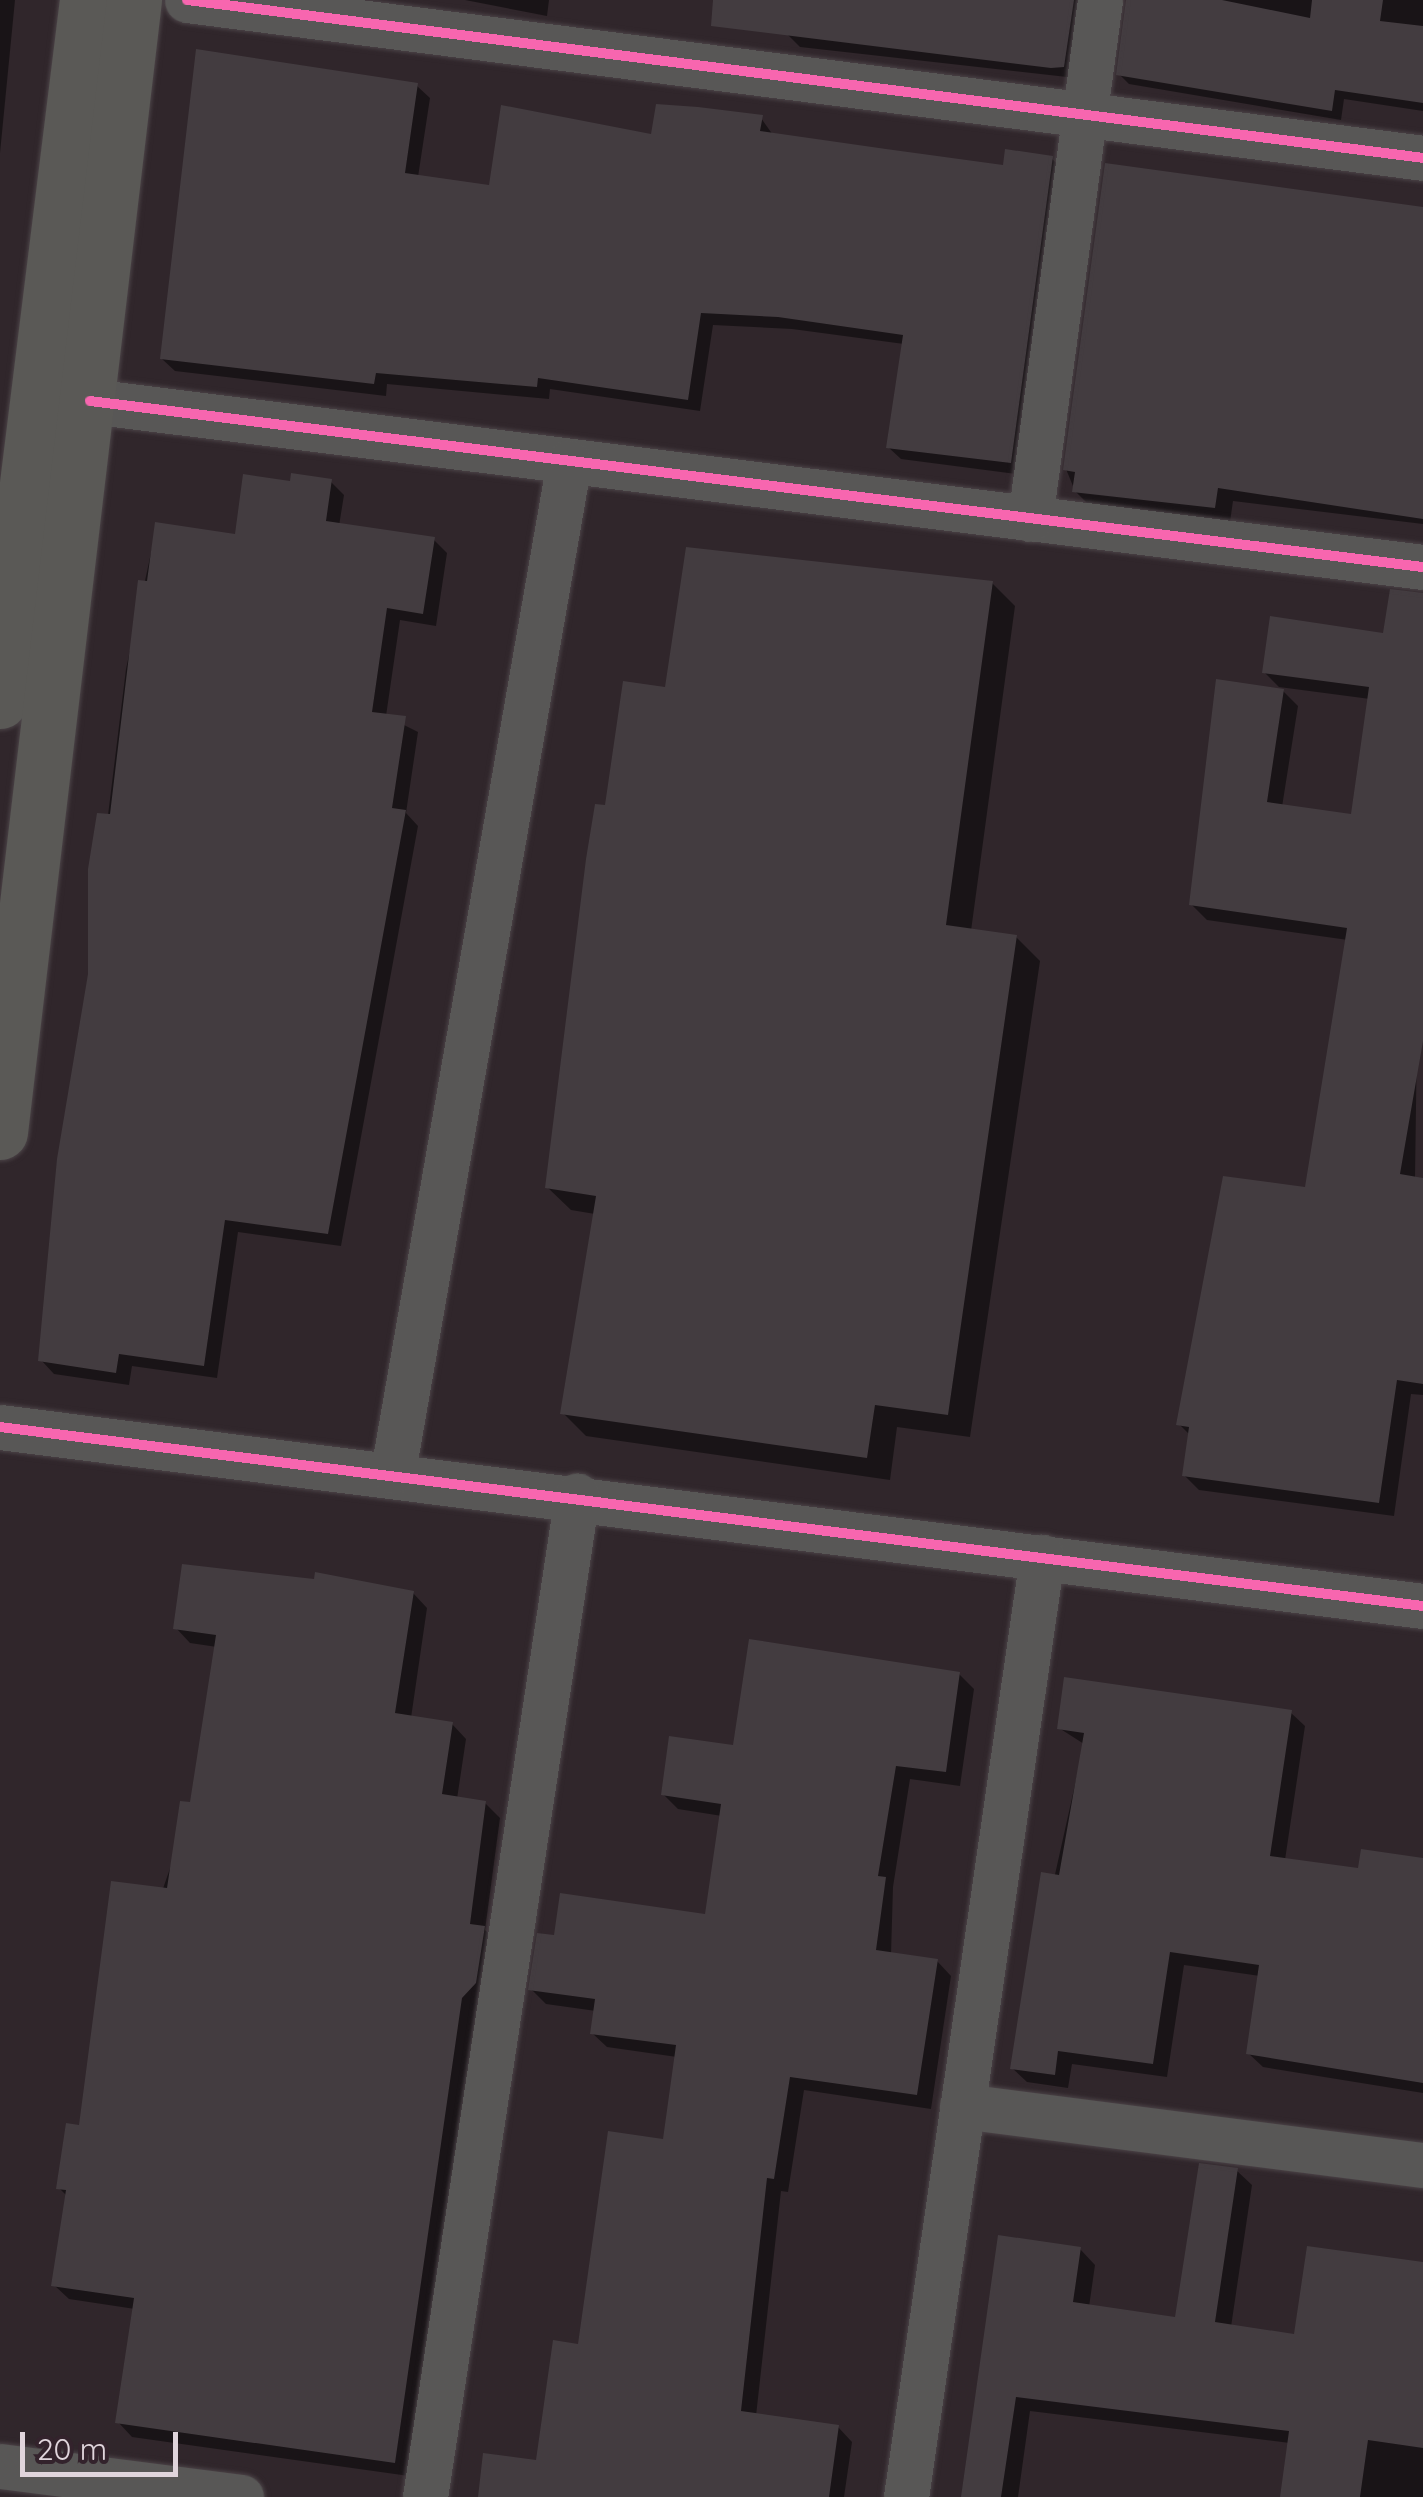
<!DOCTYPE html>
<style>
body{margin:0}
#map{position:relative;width:1423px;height:2497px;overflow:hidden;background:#30262b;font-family:Quicksand,sans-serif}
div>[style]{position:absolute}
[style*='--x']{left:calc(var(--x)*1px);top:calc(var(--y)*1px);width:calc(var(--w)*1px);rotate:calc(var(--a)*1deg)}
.shadow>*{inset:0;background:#0007}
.building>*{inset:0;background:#433c40}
.roads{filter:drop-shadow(0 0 2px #4b4347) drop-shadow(0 0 2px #4b4347)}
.minor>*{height:45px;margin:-22.5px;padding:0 22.5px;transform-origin:22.5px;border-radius:22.5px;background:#585756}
.secondary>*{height:55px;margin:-27.5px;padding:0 27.5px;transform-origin:27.5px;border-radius:27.5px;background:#5a5956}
.cycleway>*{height:10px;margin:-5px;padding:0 5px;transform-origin:5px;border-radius:5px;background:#f766af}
span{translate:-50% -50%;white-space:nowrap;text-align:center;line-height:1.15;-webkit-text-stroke:10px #33232c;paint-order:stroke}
.scale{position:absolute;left:20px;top:2432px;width:158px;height:45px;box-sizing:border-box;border:5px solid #e0d5dc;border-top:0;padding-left:12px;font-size:30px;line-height:35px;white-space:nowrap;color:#e0d5dc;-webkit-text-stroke:8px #33232c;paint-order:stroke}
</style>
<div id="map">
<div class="shadow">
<i style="clip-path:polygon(0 0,15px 0,0 153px)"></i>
<i style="clip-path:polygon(465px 0,549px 0,547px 16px)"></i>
<i style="clip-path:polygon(793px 0,1088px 0,1076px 78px,800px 47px,788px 35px)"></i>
<i style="clip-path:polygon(1127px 0,1423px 0,1423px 111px,1344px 99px,1341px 120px,1129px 84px,1119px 74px)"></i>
<i style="clip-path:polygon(417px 86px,430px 98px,418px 177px,491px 188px,653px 137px,761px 118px,773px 135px,1005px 167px,1051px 158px,1064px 170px,1023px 475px,901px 459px,888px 447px,904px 344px,792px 329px,713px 325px,700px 411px,550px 389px,549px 399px,387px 384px,386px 396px,175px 371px,162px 359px)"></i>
<i style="clip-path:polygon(1423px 211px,1423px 524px,1233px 501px,1230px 522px,1090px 506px,1075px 491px,1066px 469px)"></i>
<i style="clip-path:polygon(330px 481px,344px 495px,339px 526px,434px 540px,447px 553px,436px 626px,400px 620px,386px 716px,418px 732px,406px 813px,418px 826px,341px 1246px,238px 1232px,217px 1378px,132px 1366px,129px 1385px,54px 1374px,41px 1360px,126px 669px,157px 525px,237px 537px,292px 484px)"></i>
<i style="clip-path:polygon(992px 583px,1015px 606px,971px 931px,1016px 937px,1040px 961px,970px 1437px,897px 1427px,890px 1480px,586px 1436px,563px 1413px,595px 1214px,571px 1210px,547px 1187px,607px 808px,667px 690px)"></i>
<i style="clip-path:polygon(1423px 607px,1415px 1179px,1423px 1180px,1423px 1395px,1411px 1394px,1394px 1516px,1199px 1490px,1184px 1475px,1190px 1435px,1179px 1424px,1307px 1190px,1348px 940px,1207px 920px,1192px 905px,1283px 691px,1298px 706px,1282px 807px,1353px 817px,1370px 699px,1279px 687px,1264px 672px,1386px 636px)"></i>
<i style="clip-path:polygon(413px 1593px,427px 1608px,411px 1718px,452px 1724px,466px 1739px,457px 1799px,485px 1803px,500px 1818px,485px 1930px,499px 1943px,409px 2476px,132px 2437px,118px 2422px,135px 2309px,69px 2299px,54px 2285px,67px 2196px,59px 2188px,192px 1805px,217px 1647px,190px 1643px,176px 1628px)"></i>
<i style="clip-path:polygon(959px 1674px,974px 1689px,960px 1786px,910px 1779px,893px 1887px,891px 1955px,937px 1961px,951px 1976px,931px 2109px,804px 2090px,788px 2192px,781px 2191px,756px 2416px,838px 2427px,852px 2442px,844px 2497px,484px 2497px,538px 2463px,665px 2141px,677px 2057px,607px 2047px,592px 2033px,596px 2011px,546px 2004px,531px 1989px,556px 1938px,707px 1917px,722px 1816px,678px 1809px,663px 1794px,735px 1748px)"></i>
<i style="clip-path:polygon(1290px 1712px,1305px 1726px,1285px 1860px,1360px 1871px,1423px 1860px,1423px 2093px,1263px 2067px,1248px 2053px,1260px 1976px,1184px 1965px,1167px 2077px,1072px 2064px,1068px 2088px,1027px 2082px,1012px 2068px,1084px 1744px,1059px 1728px)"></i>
<i style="clip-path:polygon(1236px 2170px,1252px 2185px,1231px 2327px,1296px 2337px,1423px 2264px,1423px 2497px,1282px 2497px,1290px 2443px,1030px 2411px,1018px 2497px,963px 2497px,1080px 2249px,1095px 2265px,1089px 2307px,1178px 2320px)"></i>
</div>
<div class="building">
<i style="clip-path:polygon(713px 0,1074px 0,1064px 67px,1051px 68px,711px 26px)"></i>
<i style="clip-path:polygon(1126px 0,1222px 0,1310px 18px,1312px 0,1383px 0,1380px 21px,1423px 26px,1423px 103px,1335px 90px,1332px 111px,1116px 75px)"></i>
<i style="clip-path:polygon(196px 49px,418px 83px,405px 173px,489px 185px,501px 105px,651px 134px,656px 104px,698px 107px,763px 115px,760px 131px,886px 149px,1003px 165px,1005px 149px,1053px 156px,1011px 463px,886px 448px,903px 335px,778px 317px,701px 313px,688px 400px,538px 378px,537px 387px,376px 373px,374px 384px,160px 359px)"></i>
<i style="clip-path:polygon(1105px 163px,1423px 207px,1423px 519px,1218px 488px,1215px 508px,1072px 492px,1075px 472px,1063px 470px)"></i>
<i style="clip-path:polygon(291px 473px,332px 479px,326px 521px,435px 537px,423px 614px,387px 608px,372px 712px,406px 716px,392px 808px,406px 810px,328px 1234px,225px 1220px,204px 1366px,119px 1354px,116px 1373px,38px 1361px,57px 1159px,88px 974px,88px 869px,97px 813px,110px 814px,138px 580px,147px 581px,155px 522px,235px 534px,243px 474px,290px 481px)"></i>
<i style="clip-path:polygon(686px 547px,993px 581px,946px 925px,1017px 935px,948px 1415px,875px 1405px,867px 1458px,560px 1414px,596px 1196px,545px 1188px,586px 859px,595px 804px,605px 805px,623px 681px,665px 687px)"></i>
<i style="clip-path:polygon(1390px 589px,1423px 593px,1423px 1041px,1400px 1174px,1423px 1178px,1423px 1384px,1397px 1380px,1379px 1503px,1182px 1476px,1189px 1427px,1176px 1425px,1223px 1176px,1305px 1187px,1347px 928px,1189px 905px,1216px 679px,1284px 689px,1267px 802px,1351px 814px,1369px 687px,1262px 673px,1270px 616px,1383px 633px)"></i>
<i style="clip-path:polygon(182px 1564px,314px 1579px,315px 1572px,414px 1591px,395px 1713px,453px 1722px,442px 1794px,486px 1801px,470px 1924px,485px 1926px,476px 1983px,462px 1998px,395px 2463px,115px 2423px,134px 2298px,51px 2286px,66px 2190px,56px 2189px,66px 2123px,79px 2125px,111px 1881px,167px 1888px,180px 1801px,190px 1802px,216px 1635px,173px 1629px)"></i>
<i style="clip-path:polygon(749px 1639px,960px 1672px,946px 1772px,896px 1766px,878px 1876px,886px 1877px,876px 1950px,938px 1959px,917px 2095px,790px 2077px,774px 2179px,767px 2178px,741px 2411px,839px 2425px,829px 2497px,478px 2497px,483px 2453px,536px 2460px,553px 2340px,578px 2344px,608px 2131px,663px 2139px,676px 2045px,590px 2034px,595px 1999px,528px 1990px,537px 1933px,554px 1935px,560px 1893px,705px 1914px,721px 1804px,661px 1795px,669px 1736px,733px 1745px)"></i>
<i style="clip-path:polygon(1064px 1677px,1292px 1710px,1270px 1856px,1358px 1868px,1361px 1849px,1423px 1858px,1423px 2083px,1246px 2054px,1259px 1965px,1170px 1952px,1153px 2064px,1058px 2051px,1055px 2075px,1010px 2069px,1041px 1872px,1059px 1875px,1084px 1733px,1057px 1729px)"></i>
<i style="clip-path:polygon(1199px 2163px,1238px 2168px,1215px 2322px,1294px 2334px,1307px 2246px,1423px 2262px,1423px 2448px,1368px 2440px,1360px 2497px,1280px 2497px,1289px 2431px,1016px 2397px,1001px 2497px,961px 2497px,998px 2235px,1081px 2247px,1073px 2302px,1175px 2317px)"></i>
</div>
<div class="roads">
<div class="minor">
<i style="--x:187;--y:0;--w:1246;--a:7.28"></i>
<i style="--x:90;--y:401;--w:1343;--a:7.1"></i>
<i style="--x:1030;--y:519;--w:524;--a:-82.32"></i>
<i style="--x:0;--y:1427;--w:1434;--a:7.17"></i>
<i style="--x:393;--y:1471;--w:1024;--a:-80.11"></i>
<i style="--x:962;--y:2106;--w:465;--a:7.3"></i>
<i style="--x:0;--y:2466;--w:243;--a:7.3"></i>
<i style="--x:425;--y:2497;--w:1013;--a:-81.37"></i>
<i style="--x:906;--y:2497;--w:950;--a:-81.77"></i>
</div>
<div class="secondary">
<i style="--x:0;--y:701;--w:706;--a:-82.93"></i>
<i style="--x:0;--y:1132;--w:1140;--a:-83.25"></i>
</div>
</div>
<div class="cycleway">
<i style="--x:187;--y:0;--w:1246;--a:7.28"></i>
<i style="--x:90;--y:401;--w:1343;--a:7.1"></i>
<i style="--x:0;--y:1427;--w:1434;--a:7.17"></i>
</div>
<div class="scale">20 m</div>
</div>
